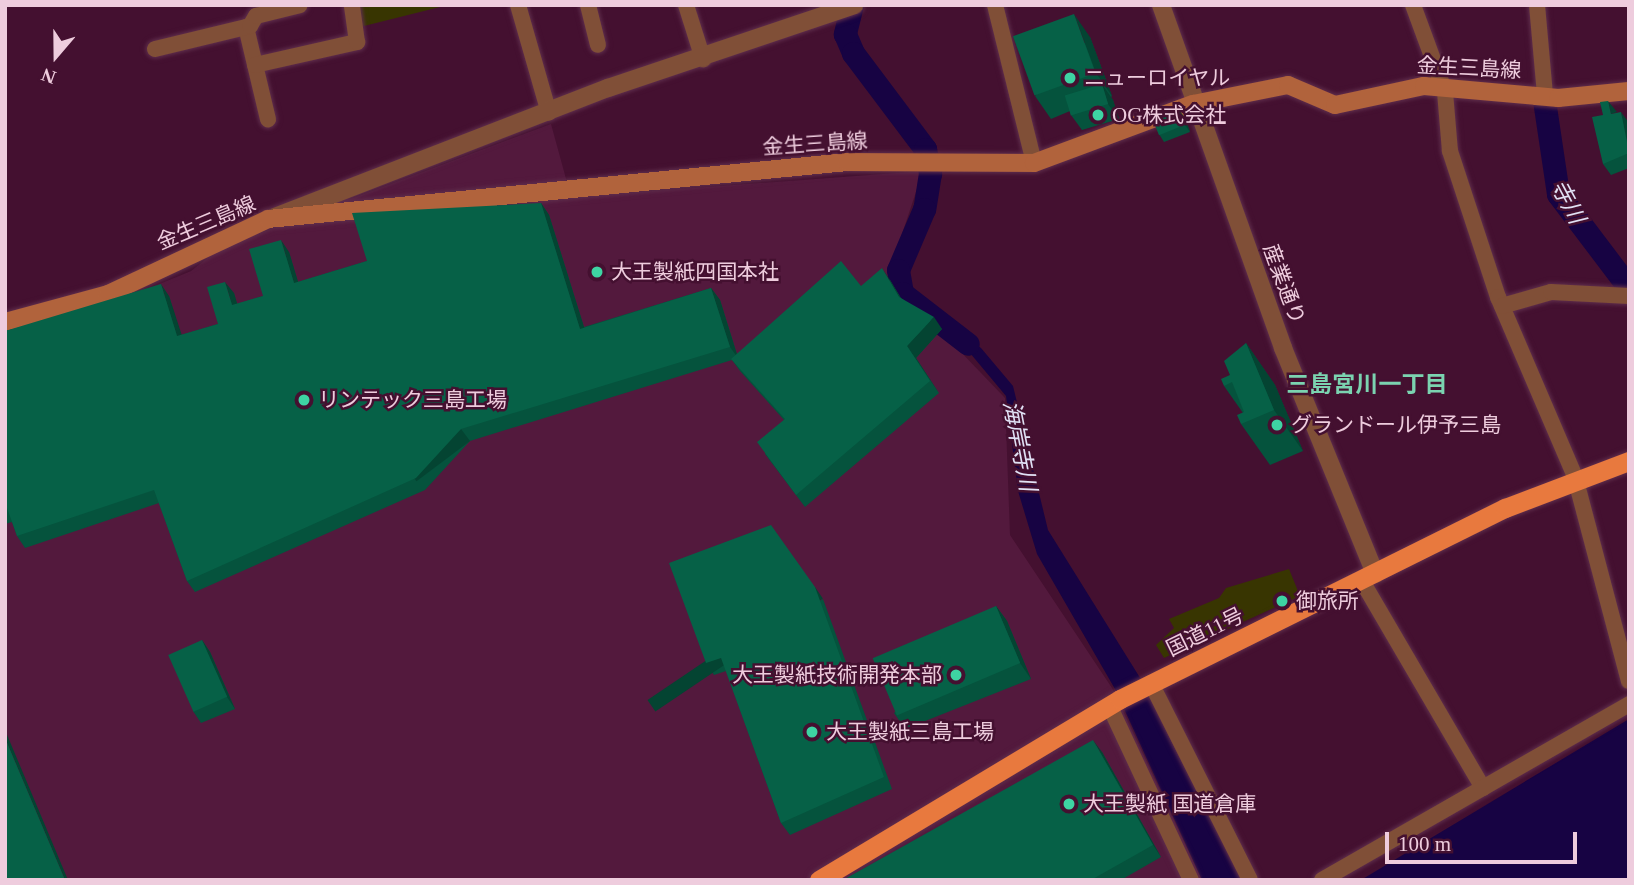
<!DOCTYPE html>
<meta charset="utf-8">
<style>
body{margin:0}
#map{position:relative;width:1634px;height:885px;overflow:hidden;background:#441030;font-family:"Times New Roman","Noto Sans JP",serif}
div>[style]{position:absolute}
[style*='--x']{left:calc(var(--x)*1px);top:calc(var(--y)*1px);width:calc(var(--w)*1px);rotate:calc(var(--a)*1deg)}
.built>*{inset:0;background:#53193d}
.green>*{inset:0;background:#383501}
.water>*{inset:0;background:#170343}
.river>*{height:23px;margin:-11.5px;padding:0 11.5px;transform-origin:11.5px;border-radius:11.5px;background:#170343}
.roads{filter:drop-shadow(0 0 2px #5f2e4c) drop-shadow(0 0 2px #5f2e4c)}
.minor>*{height:16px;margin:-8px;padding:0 8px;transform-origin:8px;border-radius:8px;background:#804f37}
.tertiary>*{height:18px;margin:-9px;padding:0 9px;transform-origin:9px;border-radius:9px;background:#804f37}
.secondary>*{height:18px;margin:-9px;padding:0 9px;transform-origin:9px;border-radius:9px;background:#b1633c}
.trunk>*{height:19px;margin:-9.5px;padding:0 9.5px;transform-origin:9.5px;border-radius:9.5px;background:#e8793e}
.wall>*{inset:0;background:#05533d}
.shaded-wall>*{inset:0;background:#044432;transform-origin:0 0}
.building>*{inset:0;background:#066147;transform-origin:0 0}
.dots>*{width:19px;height:19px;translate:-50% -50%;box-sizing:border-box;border:4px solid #441030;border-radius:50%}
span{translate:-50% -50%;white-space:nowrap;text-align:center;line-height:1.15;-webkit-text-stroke:5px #441030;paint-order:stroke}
.street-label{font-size:21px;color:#ecd}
.poi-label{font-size:21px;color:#ecd}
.left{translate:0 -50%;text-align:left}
.right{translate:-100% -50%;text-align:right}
.water-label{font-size:23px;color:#e1e1f5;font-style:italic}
.neighbourhood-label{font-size:23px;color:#7bd3b0;font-weight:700}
.frame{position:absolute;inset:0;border:7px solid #ecd;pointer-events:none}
.north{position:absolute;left:21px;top:21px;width:70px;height:70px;-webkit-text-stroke:5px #441030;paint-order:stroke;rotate:200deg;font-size:19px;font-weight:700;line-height:28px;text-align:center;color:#ecd}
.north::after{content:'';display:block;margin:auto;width:24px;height:32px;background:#ecd;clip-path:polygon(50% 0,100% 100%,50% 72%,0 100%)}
.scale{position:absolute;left:1385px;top:832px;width:192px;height:32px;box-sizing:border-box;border:4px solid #ecd;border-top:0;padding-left:9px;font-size:21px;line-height:24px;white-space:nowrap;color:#ecd;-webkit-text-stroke:5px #441030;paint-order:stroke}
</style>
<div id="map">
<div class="built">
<i style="clip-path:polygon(551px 124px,571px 197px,923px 171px,888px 276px,1005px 398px,1010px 535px,1112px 688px,1202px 880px,5px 880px,5px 334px,92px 312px,191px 271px,220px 248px)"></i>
</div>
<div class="green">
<i style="clip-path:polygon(355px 5px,448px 5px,360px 27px)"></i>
<i style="clip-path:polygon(1289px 569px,1300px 596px,1164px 658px,1156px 645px,1174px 628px,1169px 619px,1219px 598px,1226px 588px)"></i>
</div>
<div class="water">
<i style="clip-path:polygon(946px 323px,981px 348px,1013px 386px,1048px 530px,1152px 697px,1243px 880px,1202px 880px,1115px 689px,1037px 554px,1018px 491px,1006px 396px,970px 353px,940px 334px)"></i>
<i style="clip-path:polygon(1629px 719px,1629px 880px,1361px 880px)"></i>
</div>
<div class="river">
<i style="--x:852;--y:5;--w:30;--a:104"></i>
<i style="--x:845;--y:34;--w:21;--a:67"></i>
<i style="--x:853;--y:53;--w:120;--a:53.1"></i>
<i style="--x:925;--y:149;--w:25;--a:78"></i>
<i style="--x:930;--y:173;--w:36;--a:99"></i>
<i style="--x:924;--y:209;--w:66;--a:113.1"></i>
<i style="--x:898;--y:270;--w:23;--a:80"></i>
<i style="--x:902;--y:293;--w:83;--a:37.7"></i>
<i style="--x:1544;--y:100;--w:95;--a:81.5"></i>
<i style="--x:1558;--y:194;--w:118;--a:52.9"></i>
</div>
<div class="roads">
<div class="minor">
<i style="--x:518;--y:5;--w:112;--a:74"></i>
<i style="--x:588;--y:5;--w:41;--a:76"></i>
<i style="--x:686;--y:5;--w:57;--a:72.5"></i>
<i style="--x:995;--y:5;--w:163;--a:76.1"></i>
<i style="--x:1413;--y:5;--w:93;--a:69.8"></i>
<i style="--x:1445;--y:92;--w:59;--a:85.2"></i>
<i style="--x:1450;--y:151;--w:154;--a:71.8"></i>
<i style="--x:1498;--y:297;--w:196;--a:66.8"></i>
<i style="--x:1575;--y:477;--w:211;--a:75.2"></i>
<i style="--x:1537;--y:5;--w:90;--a:84.9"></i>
<i style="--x:246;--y:27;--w:95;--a:76.6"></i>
<i style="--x:155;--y:49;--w:98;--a:-13.6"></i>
<i style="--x:250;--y:26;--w:12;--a:-59"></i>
<i style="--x:256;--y:16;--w:45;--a:-14"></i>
<i style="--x:255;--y:65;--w:105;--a:-12.7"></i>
<i style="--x:357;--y:42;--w:37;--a:-98"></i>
<i style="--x:1502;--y:306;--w:51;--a:-15.9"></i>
<i style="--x:1551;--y:292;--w:78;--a:2.9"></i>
<i style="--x:1362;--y:581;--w:240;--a:59.7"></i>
<i style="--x:1151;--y:683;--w:220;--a:63.3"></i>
<i style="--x:1109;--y:705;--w:193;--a:64.9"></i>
<i style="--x:1322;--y:880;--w:354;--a:-29.8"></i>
</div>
<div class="tertiary">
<i style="--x:1161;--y:5;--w:364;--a:70.4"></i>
<i style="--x:1283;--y:348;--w:244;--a:67.8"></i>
<i style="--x:275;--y:217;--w:357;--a:-21.2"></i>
<i style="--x:608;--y:88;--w:260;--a:-18.6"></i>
</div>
<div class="secondary">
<i style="--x:5;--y:322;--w:107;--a:-15.2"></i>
<i style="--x:108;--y:294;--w:177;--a:-25.1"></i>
<i style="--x:268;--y:219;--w:582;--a:-5.62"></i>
<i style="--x:847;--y:162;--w:187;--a:0.3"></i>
<i style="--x:1034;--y:163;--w:170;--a:-20.4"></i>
<i style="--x:1193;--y:104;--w:97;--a:-11.3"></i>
<i style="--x:1288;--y:85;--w:51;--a:23.1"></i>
<i style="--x:1335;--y:105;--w:91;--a:-12.1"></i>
<i style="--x:1424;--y:86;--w:135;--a:5.1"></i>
<i style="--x:1558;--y:98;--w:71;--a:-5.6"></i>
</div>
<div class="trunk">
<i style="--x:819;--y:880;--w:351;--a:-31"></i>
<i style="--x:1120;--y:699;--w:430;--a:-26.4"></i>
<i style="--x:1505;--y:508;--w:133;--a:-20.8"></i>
</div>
</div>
<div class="wall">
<i style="clip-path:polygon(1090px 37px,1112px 96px,1111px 97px,1113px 100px,1119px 119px,1082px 130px,1071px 115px,1070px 111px,1051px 119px,1035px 96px)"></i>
<i style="clip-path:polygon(1617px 113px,1629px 123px,1629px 168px,1611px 175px,1603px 164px)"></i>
<i style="clip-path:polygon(1185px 118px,1190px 132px,1164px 142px,1159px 134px)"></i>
<i style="clip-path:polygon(541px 203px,549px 215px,584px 327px,711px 288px,720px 300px,737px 354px,861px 286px,890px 280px,901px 298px,942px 329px,916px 358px,939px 393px,805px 507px,765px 454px,784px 420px,740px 371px,732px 360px,470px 441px,425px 490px,195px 592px,187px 581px,159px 503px,25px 548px,17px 536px,12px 522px,5px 524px,5px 331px,169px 296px,181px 335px,218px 324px,234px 293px,237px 304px,263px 296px,289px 252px,298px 282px,367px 261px)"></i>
<i style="clip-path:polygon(1246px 343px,1275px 385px,1303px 451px,1270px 465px,1241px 424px,1243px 413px,1224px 386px)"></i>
<i style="clip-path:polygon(823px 599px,892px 789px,790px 835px,781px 823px,726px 671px,714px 675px,706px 663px)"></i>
<i style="clip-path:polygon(996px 606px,1007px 621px,1031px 679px,905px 729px,894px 713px)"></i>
<i style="clip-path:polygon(202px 640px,210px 652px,235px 709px,201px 723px,193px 711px)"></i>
<i style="clip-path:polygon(1102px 752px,1161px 857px,1121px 880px,843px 880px)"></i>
</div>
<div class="shaded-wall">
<i style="clip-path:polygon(1074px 14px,1090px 37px,1112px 96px,1096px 73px)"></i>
<i style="clip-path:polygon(1102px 84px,1113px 100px,1119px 119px,1108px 104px)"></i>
<i style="clip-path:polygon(1608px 101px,1617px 112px,1611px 114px)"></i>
<i style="clip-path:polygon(1179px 110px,1185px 118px,1190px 132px,1185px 125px)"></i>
<i style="clip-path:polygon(1621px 112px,1629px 123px,1629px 151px)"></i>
<i style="clip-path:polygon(541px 203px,549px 215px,588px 340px,580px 329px)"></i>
<i style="clip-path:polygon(281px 240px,289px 252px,302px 295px,294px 283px)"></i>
<i style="clip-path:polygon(882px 268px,890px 280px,907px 309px,899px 297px)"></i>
<i style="clip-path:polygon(225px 282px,234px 293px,241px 317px,232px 305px)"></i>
<i style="clip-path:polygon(161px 284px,169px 296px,186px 348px,177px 336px)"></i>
<i style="clip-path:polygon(711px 288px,720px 300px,738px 358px,730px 347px)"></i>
<i style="clip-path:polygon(934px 317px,942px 329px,916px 358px,939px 393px,907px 346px)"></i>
<i style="clip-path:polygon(1246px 343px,1275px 385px,1303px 451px,1274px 410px)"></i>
<i style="left:461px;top:429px;width:15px;height:67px;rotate:53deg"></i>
<i style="left:815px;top:587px;width:14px;height:202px;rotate:56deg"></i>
<i style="clip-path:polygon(996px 606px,1007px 621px,1031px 679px,1020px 663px)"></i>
<i style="clip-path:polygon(202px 640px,210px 652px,235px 709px,227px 697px)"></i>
<i style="clip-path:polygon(5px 730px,68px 880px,65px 880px,5px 738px)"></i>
<i style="clip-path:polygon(1093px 740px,1102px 752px,1161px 857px,1153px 845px)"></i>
</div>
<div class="building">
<i style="left:1074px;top:14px;width:63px;height:65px;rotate:70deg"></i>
<i style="left:1102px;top:84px;width:21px;height:39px;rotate:73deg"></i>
<i style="clip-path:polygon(1608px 101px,1611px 114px,1621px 112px,1629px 153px,1603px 164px,1592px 117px,1603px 115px,1600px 102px)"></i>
<i style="left:1179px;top:110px;width:16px;height:28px;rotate:68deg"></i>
<i style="clip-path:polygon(541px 203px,580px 329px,711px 288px,730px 347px,461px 429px,416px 478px,187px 581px,154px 490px,17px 536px,7px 508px,5px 509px,5px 331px,161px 284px,177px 336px,218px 324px,207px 287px,225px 282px,232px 305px,263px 296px,249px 249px,281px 240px,294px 283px,367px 261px,352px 213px)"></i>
<i style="clip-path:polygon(841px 261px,861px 286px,882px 268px,899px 297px,934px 317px,907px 346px,930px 381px,796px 495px,757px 442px,785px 419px,731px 359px)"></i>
<i style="clip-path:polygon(1246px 343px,1274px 410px,1241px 424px,1237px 415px,1244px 412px,1232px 382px,1224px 386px,1221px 379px,1230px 375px,1224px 361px)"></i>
<i style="clip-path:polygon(771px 525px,815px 587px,884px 777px,781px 823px,721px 658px,706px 663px,669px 563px)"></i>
<i style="left:996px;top:606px;width:62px;height:134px;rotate:67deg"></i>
<i style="left:202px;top:640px;width:62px;height:37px;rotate:66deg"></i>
<i style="clip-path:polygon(5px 738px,65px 880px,5px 880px)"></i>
<i style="clip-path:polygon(1093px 740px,1153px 845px,1091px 880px,843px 880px)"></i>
</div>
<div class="dots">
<i style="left:1070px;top:78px;background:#3ed4a3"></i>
<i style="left:1098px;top:115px;background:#3ed4a3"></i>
<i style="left:597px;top:272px;background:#3ed4a3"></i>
<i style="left:304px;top:400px;background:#3ed4a3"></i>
<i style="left:1277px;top:425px;background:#3ed4a3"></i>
<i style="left:1282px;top:601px;background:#3ed4a3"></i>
<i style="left:956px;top:675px;background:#3ed4a3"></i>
<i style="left:812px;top:732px;background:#3ed4a3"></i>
<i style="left:1069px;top:804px;background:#3ed4a3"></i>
</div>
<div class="street-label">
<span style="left:1469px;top:68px;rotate:3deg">金生三島線</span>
<span style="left:815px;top:144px;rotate:-4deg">金生三島線</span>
<span style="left:206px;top:223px;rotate:-23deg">金生三島線</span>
<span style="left:1284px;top:284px;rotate:70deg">産業通り</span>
<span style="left:1205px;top:632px;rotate:-26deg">国道11号</span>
</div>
<div class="poi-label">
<span class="left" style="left:1084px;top:78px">ニューロイヤル</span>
<span class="left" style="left:1112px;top:115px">OG株式会社</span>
<span class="left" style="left:611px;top:272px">大王製紙四国本社</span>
<span class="left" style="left:318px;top:400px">リンテック三島工場</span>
<span class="left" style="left:1291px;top:425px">グランドール伊予三島</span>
<span class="left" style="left:1296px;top:601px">御旅所</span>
<span class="right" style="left:942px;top:675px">大王製紙技術開発本部</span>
<span class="left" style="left:826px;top:732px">大王製紙三島工場</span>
<span class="left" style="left:1083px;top:804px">大王製紙 国道倉庫</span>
</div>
<div class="water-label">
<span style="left:1567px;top:202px;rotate:62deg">寺川</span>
<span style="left:1019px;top:446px;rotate:79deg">海岸寺川</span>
</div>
<div class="neighbourhood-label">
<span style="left:1367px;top:385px">三島宮川一丁目</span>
</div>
<div class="frame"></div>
<div class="north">N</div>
<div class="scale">100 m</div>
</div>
